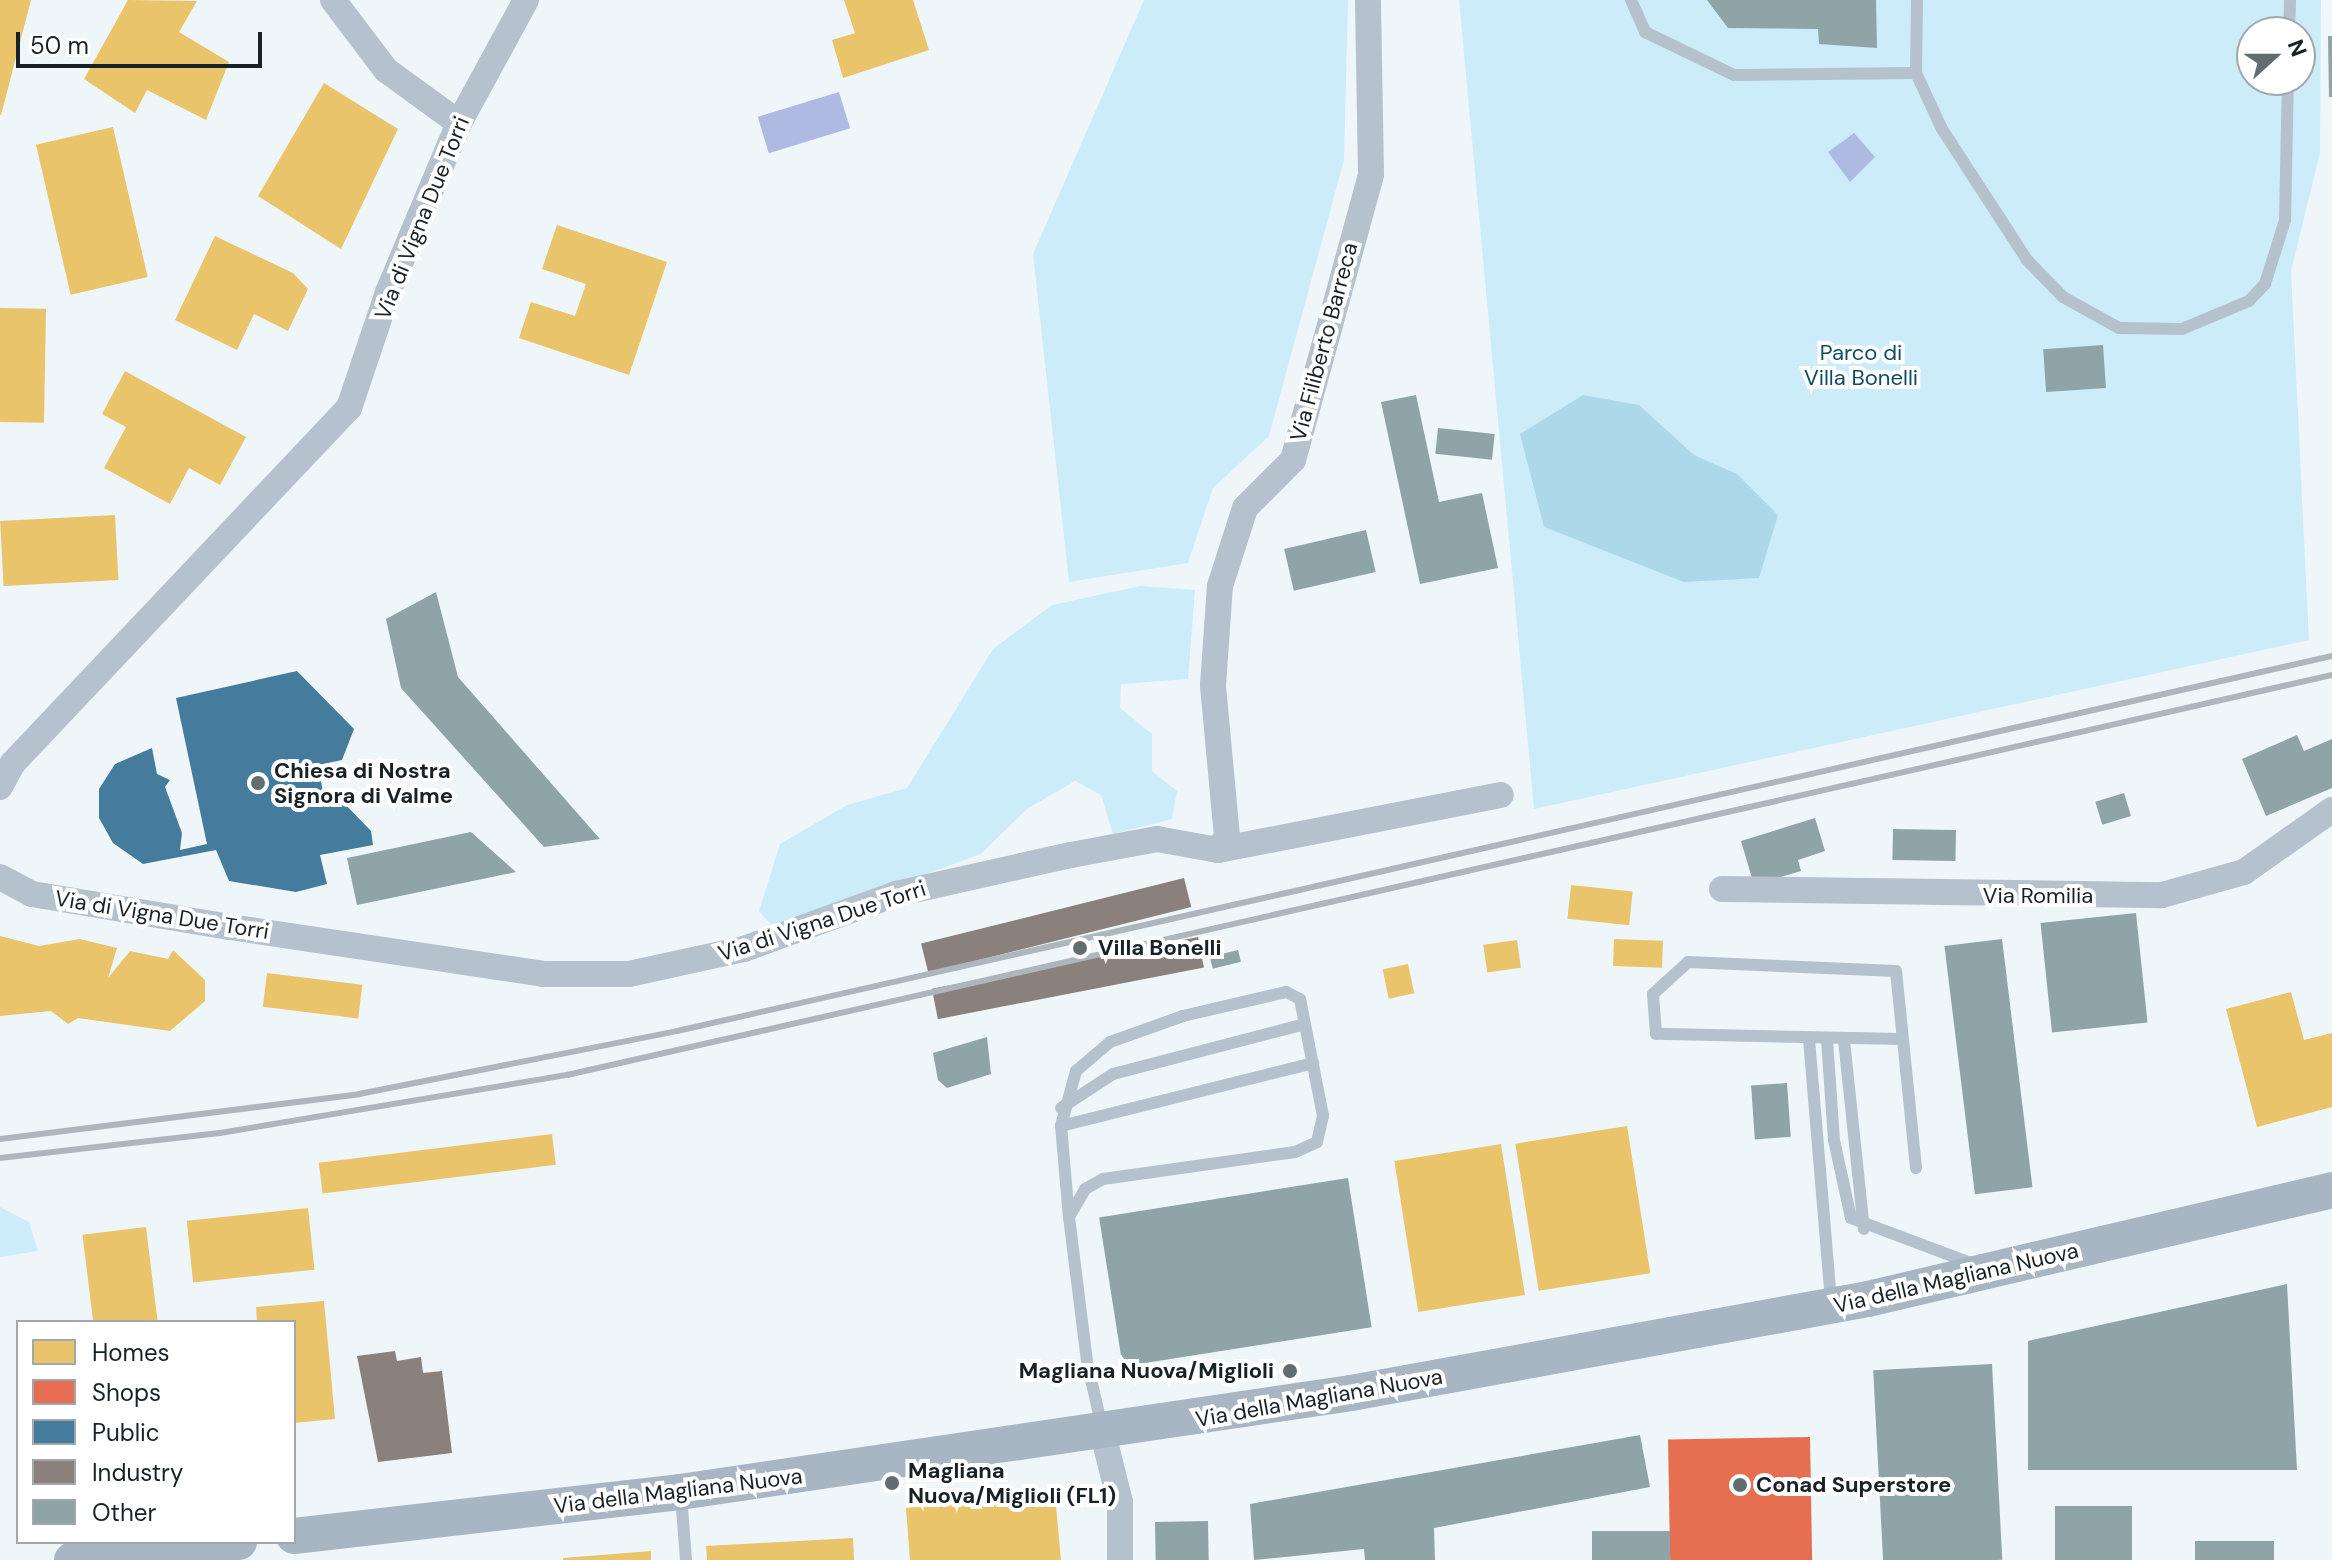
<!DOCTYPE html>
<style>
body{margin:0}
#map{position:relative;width:2332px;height:1560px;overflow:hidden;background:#eff6f9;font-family:"DM Sans",sans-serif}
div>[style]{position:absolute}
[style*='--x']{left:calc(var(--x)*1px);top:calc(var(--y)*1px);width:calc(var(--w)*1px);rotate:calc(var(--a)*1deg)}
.green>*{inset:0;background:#cdecfa}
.forest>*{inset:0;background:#add8ea}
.water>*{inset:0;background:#afbae3;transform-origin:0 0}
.homes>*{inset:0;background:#e9c46a;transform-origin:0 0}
.shops>*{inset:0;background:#e76f51;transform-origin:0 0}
.public>*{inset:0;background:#457b9d}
.industry>*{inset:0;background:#8a817c;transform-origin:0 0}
.building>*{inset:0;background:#8ea4a7;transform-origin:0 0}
.lane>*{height:12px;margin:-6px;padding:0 6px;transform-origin:6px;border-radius:6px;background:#b5c1cd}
.street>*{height:26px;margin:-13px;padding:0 13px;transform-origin:13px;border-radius:13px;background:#b5c1cd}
.secondary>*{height:36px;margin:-18px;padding:0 18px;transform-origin:18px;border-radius:18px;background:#a8b6c3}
.rail>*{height:6px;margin:-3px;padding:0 3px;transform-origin:3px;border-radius:3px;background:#aeb6bd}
.dots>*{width:22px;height:22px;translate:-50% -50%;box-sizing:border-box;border:4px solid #fff;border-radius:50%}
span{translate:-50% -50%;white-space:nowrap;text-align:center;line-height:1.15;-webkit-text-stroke:8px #fff;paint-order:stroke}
.street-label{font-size:22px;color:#172227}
.park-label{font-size:22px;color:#0e4b61}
.poi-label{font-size:22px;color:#172227;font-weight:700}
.left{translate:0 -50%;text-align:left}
.right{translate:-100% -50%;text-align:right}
.legend{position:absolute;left:16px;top:1320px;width:280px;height:224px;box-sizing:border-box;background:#fff;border:2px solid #a2a7a9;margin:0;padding:10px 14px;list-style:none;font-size:24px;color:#172227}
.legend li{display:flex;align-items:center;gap:16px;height:40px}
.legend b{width:40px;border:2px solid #a2a7a9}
.north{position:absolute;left:2236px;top:16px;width:80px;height:80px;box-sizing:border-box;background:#fff;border:2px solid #a2a7a9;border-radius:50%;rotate:69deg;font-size:22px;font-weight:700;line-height:32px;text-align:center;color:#172227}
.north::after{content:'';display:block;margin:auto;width:28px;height:36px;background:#636c70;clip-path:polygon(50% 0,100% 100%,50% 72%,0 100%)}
.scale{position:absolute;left:16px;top:32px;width:246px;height:36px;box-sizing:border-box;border:4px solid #172227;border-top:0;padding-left:10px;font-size:24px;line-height:28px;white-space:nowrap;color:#172227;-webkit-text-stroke:6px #fff;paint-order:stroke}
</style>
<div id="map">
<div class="green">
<i style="clip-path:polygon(1144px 0,1348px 0,1344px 160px,1269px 436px,1213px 488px,1188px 563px,1069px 582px,1033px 254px)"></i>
<i style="clip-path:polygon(evenodd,1459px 0,2321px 0,2320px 153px,2291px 271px,2309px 640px,1534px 809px,1459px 0,2252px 32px,2300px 32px,2300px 80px,2252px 80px,2252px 32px)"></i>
<i style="clip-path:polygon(1140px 586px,1195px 590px,1188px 679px,1121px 684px,1120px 708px,1152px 734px,1152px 771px,1177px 791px,1172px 819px,1113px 834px,1101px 795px,1075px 781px,1027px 809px,981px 854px,775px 929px,759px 911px,780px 844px,847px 805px,907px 788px,993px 649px,1052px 605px)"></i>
<i style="clip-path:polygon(0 1207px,29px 1222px,38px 1251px,0 1257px)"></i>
</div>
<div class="forest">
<i style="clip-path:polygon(1583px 395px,1639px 405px,1694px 455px,1737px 474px,1778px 515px,1759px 578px,1684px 582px,1544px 527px,1520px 434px)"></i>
</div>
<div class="water">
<i style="left:839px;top:92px;width:38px;height:85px;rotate:73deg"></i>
<i style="clip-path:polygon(1854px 133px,1875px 157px,1850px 182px,1828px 152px)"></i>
</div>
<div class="homes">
<i style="clip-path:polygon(0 0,31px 0,1px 115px,0 115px)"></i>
<i style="clip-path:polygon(128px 0,197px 1px,179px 32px,229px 62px,206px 120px,147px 90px,135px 113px,84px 79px)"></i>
<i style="clip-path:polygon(844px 0,913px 0,929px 50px,843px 78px,832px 40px,855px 33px)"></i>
<i style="clip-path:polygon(324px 83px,398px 129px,341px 249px,258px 196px)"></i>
<i style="left:113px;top:127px;width:154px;height:79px;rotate:77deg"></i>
<i style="clip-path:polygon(557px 225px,667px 262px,629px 375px,519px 338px,531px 302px,575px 316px,586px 284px,542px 269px)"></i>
<i style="clip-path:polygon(215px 236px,293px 273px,308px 289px,288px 331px,254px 314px,237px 350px,175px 320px)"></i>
<i style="left:0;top:308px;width:46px;height:114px;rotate:1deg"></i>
<i style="clip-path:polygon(125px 371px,246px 437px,220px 485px,189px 468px,170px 504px,104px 468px,126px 427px,102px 414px)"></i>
<i style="left:115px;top:515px;width:65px;height:115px;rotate:87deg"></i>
<i style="left:1571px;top:885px;width:62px;height:34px;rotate:6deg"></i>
<i style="clip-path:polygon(0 936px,39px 946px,80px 939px,117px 948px,108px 978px,130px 951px,168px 959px,173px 950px,205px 980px,205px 1001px,170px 1031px,78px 1018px,68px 1024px,51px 1011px,0 1016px)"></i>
<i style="left:1614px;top:939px;width:49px;height:27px;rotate:2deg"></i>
<i style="left:1517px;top:940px;width:28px;height:34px;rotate:82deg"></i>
<i style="left:1408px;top:964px;width:30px;height:26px;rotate:78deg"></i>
<i style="left:267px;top:973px;width:96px;height:34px;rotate:7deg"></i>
<i style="clip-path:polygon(2291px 992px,2304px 1040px,2332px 1033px,2332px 1107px,2257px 1127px,2226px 1009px)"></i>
<i style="left:1627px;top:1126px;width:149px;height:113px;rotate:81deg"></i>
<i style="left:552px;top:1134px;width:31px;height:235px;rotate:83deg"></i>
<i style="left:1501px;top:1144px;width:153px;height:108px;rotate:81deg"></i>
<i style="left:308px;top:1208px;width:62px;height:122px;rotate:84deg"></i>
<i style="left:146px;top:1227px;width:96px;height:64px;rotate:83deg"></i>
<i style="clip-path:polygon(324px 1301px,335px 1419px,294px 1423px,294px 1322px,257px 1322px,256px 1307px)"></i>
<i style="clip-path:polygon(1055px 1495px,1061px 1560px,910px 1560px,906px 1508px)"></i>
<i style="clip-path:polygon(853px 1538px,854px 1560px,707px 1560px,706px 1546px)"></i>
<i style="clip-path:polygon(651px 1551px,651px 1560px,563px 1560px,563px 1558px)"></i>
</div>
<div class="shops">
<i style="left:1810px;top:1437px;width:123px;height:142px;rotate:89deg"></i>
</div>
<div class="public">
<i style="clip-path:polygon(297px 671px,354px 729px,342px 760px,318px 765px,325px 803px,342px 801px,371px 831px,373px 845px,320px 855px,327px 884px,296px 892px,229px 881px,216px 850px,143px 864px,113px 843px,99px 818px,99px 789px,115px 764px,152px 748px,157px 774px,170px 780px,165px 787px,182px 833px,180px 850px,207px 844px,176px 698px)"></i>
</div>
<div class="industry">
<i style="left:1184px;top:878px;width:30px;height:271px;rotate:76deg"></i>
<i style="left:1198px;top:937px;width:31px;height:271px;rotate:79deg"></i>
<i style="clip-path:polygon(395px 1351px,397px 1361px,421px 1357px,423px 1373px,442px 1371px,452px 1453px,378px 1462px,357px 1356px)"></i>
</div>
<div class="building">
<i style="clip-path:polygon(1707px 0,1876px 0,1877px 48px,1819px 44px,1818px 29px,1728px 28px)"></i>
<i style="clip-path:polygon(2328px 36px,2332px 36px,2332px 97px,2329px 97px)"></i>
<i style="left:2103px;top:345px;width:43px;height:60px;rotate:86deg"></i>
<i style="clip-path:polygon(1416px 395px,1439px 502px,1482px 493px,1498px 568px,1420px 584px,1381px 402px)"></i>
<i style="left:1438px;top:428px;width:57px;height:26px;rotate:6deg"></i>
<i style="left:1366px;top:530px;width:43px;height:84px;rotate:77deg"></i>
<i style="clip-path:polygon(436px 592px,458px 677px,600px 839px,544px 847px,401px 688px,386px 619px)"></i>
<i style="clip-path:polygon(2297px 735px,2304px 751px,2332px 739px,2332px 788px,2266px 816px,2242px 759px)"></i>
<i style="left:2124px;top:793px;width:24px;height:30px;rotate:73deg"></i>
<i style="clip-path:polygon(1815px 818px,1825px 851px,1798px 860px,1801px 871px,1754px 885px,1741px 841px)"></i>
<i style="left:1893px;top:829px;width:63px;height:31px;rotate:1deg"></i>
<i style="clip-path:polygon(471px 832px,516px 872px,357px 905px,347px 858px)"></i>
<i style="left:2136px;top:913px;width:110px;height:96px;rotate:84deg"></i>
<i style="left:2002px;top:939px;width:250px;height:58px;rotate:83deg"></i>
<i style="left:1238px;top:950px;width:12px;height:29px;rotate:76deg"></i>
<i style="clip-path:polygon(987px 1037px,991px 1074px,947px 1088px,938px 1080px,933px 1053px)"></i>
<i style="left:1787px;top:1083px;width:54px;height:36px;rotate:86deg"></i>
<i style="left:1348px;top:1178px;width:151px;height:252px;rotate:81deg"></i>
<i style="clip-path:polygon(2287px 1284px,2297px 1470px,2028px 1470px,2028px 1341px)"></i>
<i style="left:1992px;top:1364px;width:196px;height:119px;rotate:87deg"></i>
<i style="clip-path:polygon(1640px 1435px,1650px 1487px,1434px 1528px,1435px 1560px,1365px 1560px,1364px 1549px,1254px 1560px,1250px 1504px)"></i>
<i style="left:2055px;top:1506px;width:77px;height:54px"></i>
<i style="left:1208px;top:1521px;width:39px;height:53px;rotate:89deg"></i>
<i style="left:1670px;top:1531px;width:29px;height:78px;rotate:90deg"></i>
<i style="left:2274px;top:1541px;width:19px;height:79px;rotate:90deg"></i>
</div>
<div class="lane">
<i style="--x:1631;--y:0;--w:35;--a:66"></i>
<i style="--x:1645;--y:32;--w:99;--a:25.8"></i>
<i style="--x:1734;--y:75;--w:182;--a:-0.6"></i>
<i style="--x:1916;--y:73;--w:62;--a:65.1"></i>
<i style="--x:1942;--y:129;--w:156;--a:57"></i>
<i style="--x:2027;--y:260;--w:52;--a:45.8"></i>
<i style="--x:2063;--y:297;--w:64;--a:29"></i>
<i style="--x:2119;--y:328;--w:63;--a:0.9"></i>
<i style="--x:2182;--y:329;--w:73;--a:-22.7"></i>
<i style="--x:2249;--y:301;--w:23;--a:-47"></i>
<i style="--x:2265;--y:284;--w:67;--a:-72.6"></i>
<i style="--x:2285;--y:220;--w:140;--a:-88.8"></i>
<i style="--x:2289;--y:32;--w:32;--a:-88"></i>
<i style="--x:1916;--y:73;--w:73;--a:-89.2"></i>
<i style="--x:1809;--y:1039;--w:265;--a:85.2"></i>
<i style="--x:1901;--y:1039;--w:245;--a:-178.8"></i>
<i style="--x:1656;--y:1034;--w:40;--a:-94.3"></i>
<i style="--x:1653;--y:994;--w:47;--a:-42.4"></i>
<i style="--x:1688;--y:962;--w:208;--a:2.5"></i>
<i style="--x:1896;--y:971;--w:198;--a:84.2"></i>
<i style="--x:1827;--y:1040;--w:100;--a:86"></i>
<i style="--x:1834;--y:1140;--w:80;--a:77.7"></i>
<i style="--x:1851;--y:1218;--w:134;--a:20.6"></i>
<i style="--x:1844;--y:1040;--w:190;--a:84"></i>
<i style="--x:1061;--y:1108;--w:62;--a:-33.2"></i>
<i style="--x:1113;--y:1074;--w:198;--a:-14.6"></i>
<i style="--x:1061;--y:1126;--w:260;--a:-14"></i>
<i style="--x:1069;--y:1217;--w:32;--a:-60"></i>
<i style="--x:1085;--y:1189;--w:21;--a:-29"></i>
<i style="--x:1103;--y:1179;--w:194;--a:-8"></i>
<i style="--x:1295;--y:1152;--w:24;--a:-24"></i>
<i style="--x:1317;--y:1142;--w:27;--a:-77"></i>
<i style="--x:1323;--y:1116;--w:119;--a:-101.1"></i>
<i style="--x:1300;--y:999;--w:16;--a:-153"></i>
<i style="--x:1286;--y:992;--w:106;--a:166.9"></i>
<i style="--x:1183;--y:1016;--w:77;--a:160.4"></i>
<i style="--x:1110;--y:1042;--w:45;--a:139.5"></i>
<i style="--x:1076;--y:1071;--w:57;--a:105.3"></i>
<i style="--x:1061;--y:1126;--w:91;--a:85"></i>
<i style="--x:1069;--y:1217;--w:146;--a:82.9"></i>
<i style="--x:1087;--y:1362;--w:67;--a:77"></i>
<i style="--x:681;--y:1495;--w:65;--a:85.6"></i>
</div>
<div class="street">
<i style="--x:333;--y:0;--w:88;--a:52.9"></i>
<i style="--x:386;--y:70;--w:90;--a:36"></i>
<i style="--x:0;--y:787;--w:27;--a:-62"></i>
<i style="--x:13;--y:763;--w:489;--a:-46.6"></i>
<i style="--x:349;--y:408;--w:122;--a:-71.4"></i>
<i style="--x:388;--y:292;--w:183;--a:-67.2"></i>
<i style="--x:459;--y:123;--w:140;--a:-61.4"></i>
<i style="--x:1218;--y:850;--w:16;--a:-55"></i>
<i style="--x:1227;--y:837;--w:153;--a:-95.3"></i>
<i style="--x:1213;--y:685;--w:99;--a:-86"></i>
<i style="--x:1220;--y:586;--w:82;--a:-72.2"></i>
<i style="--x:1245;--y:508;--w:68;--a:-45"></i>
<i style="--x:1293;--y:460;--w:296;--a:-74.7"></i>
<i style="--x:1371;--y:174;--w:174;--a:-91"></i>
<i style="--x:0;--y:877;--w:36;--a:28"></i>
<i style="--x:32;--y:894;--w:201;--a:9.5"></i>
<i style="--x:230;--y:927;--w:317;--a:8.5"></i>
<i style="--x:543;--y:974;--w:86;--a:0"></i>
<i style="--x:629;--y:974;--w:118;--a:-12.3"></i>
<i style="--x:744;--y:949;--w:162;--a:-19.9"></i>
<i style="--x:896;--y:894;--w:179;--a:-12.6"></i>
<i style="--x:1071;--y:855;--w:87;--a:-10.5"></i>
<i style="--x:1157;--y:839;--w:62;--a:10.2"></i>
<i style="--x:1218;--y:850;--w:288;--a:-11"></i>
<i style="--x:1722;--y:889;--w:440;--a:0.8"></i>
<i style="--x:2162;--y:895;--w:85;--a:-15.7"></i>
<i style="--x:2244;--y:872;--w:108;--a:-35.2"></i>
<i style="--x:1103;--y:1434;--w:70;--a:76"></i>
<i style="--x:1120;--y:1502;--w:58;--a:90"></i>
</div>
<div class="secondary">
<i style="--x:294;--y:1536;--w:388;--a:-6.5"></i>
<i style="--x:680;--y:1492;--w:678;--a:-8.39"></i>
<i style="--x:1351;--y:1393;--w:525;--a:-10.3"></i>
<i style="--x:1868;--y:1299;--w:477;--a:-13.2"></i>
<i style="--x:72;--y:1560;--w:168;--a:-6.2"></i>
</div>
<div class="rail">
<i style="--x:0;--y:1139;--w:362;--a:-7.1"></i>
<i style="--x:359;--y:1094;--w:324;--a:-11.2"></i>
<i style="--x:677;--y:1031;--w:1697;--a:-12.77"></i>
<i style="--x:0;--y:1158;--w:221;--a:-6.5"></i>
<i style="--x:220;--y:1133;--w:352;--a:-9.5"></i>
<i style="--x:567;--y:1075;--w:1810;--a:-12.77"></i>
</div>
<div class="dots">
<i style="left:258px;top:783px;background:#636c70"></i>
<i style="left:1080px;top:948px;background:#636c70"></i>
<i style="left:1290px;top:1371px;background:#636c70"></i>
<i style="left:892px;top:1483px;background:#636c70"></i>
<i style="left:1740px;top:1485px;background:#636c70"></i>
</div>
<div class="street-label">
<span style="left:422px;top:218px;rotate:-68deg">Via di Vigna Due Torri</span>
<span style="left:1324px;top:342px;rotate:-75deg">Via Filiberto Barreca</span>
<span style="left:2038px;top:896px">Via Romilia</span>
<span style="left:162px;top:915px;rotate:9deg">Via di Vigna Due Torri</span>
<span style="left:822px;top:921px;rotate:-18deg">Via di Vigna Due Torri</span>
<span style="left:1956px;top:1278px;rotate:-13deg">Via della Magliana Nuova</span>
<span style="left:1319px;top:1398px;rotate:-10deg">Via della Magliana Nuova</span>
<span style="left:678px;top:1491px;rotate:-7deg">Via della Magliana Nuova</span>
</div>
<div class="park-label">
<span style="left:1861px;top:365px">Parco di<br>Villa Bonelli</span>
</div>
<div class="poi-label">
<span class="left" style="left:274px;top:783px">Chiesa di Nostra<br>Signora di Valme</span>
<span class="left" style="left:1098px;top:948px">Villa Bonelli</span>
<span class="right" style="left:1274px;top:1371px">Magliana Nuova/Miglioli</span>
<span class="left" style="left:908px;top:1483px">Magliana<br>Nuova/Miglioli (FL1)</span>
<span class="left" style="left:1756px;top:1485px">Conad Superstore</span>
</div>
<ul class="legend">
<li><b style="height:22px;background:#e9c46a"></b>Homes</li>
<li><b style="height:22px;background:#e76f51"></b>Shops</li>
<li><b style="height:22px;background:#457b9d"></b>Public</li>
<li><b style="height:22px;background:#8a817c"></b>Industry</li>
<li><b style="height:22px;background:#8ea4a7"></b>Other</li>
</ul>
<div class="north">N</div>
<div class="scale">50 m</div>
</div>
